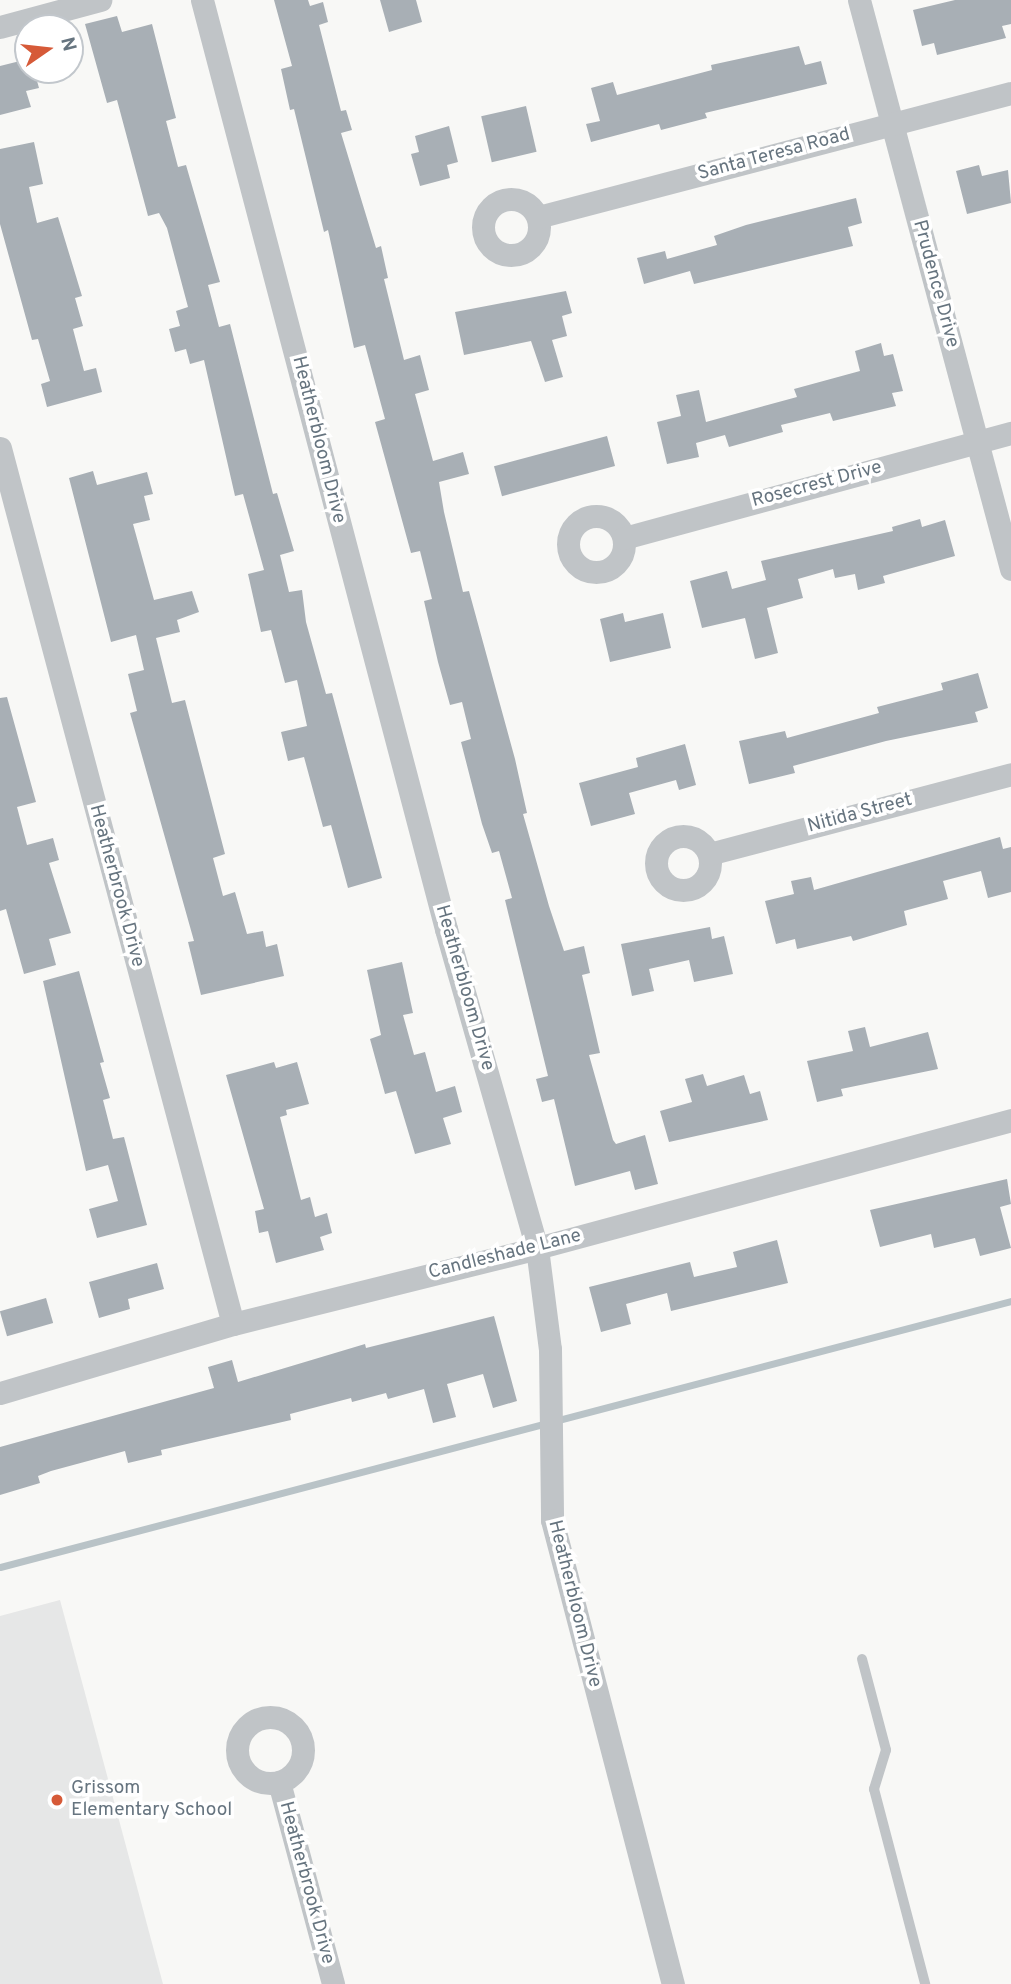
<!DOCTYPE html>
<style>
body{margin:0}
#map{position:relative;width:1011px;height:1984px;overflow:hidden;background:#f8f8f6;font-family:Overpass,sans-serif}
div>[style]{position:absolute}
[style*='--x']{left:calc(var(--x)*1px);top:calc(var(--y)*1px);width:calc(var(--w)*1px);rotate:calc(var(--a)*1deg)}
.built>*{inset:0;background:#e6e7e7}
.stream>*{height:7px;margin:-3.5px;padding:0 3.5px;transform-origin:3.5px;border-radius:3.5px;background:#b9c3c7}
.building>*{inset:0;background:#a8afb5;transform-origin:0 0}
.lane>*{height:10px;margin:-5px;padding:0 5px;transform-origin:5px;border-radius:5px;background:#c0c4c7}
.street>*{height:23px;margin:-11.5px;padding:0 11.5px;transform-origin:11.5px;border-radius:11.5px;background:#c0c4c7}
.street>.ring{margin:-11.5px;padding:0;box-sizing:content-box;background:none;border:23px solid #c0c4c7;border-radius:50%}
.dots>*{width:19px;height:19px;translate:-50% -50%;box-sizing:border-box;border:4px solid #fff;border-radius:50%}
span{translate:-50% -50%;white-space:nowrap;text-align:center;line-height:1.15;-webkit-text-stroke:7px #fff;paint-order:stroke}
.street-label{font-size:19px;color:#66747f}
.poi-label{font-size:19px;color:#66747f}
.left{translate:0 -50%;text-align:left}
.north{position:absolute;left:14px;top:14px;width:70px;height:70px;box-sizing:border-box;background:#fff;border:2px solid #c2c7cc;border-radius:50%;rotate:76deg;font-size:19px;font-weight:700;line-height:28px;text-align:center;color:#66747f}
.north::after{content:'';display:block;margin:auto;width:24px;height:32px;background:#d65a38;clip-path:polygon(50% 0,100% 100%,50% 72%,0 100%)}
</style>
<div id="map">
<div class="built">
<i style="clip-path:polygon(60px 1600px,163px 1984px,0 1984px,0 1616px)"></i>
</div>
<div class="stream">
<i style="--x:0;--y:1567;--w:1045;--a:-14.74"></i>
</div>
<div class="building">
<i style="clip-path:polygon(274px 0,308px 0,310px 6px,323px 2px,328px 22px,319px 25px,341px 111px,346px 110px,352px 130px,341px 133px,376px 248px,381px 246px,388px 278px,384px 279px,404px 360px,420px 355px,429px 390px,415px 394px,433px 461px,463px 452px,469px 474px,439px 482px,444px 512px,463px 592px,469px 591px,515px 759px,527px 813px,523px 814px,549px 906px,564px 951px,584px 946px,590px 973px,582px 975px,600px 1053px,589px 1055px,613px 1140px,616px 1144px,645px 1135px,658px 1184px,635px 1190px,630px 1171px,575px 1186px,554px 1099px,542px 1102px,536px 1079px,548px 1076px,505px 900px,512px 898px,499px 851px,492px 853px,482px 824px,461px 742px,471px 739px,462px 702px,450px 705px,438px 662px,424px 601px,432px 599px,420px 551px,411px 553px,375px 422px,385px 419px,365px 345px,354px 348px,328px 230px,324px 232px,294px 109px,290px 110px,281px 69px,292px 66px)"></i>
<i style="clip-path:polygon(380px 0,416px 0,422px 22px,389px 32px)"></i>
<i style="clip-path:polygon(955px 0,1011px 0,1011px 24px,1002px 26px,1006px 38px,937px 55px,934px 43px,922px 46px,913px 10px)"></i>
<i style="clip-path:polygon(117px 16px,122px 32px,152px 24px,176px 118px,166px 121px,178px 167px,186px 165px,220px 282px,208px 285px,219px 327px,230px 324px,273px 494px,277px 493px,294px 551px,280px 555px,289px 592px,302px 590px,306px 622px,326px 694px,332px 693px,382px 878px,348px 888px,331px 825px,323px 827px,304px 757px,288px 761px,281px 732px,307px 726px,297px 680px,285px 683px,271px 630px,261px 632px,248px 574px,264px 570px,243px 494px,235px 496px,204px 360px,190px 364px,186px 349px,175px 352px,169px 329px,180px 326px,176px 311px,188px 307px,167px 228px,159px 213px,148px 216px,117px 100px,107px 103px,85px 24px)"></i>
<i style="clip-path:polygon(799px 46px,805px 65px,821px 61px,827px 84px,705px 113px,707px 118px,661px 130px,659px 124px,591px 142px,586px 124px,600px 121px,591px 88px,613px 82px,617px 95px,712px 70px,711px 65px)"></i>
<i style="clip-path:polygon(28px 59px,28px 70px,34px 70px,39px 88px,26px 91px,31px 107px,0 115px,0 66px)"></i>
<i style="left:526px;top:106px;width:47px;height:46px;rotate:77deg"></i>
<i style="clip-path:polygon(449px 126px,458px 162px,447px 165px,450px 178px,420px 186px,411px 154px,419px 152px,415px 136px)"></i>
<i style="clip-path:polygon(34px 142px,43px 184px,29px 187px,37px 223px,58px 217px,82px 296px,75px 298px,83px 326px,73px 329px,84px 371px,96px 368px,102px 392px,47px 407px,41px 384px,50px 381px,38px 339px,32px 340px,0 224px,0 149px)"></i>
<i style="clip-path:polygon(979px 165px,982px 176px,1008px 170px,1011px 203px,967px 214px,956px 171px)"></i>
<i style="clip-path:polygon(856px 198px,862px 223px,848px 227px,853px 246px,694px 284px,690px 271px,644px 284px,637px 258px,665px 251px,667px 259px,717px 245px,714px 236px,746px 225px)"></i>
<i style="clip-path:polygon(566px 291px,572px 313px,562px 316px,567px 336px,552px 340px,563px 377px,545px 382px,531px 341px,464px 355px,455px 312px)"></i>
<i style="clip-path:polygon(881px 343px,884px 356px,893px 354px,903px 391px,892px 393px,896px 406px,833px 421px,830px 413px,781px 425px,783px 432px,729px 447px,725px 435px,696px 443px,699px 457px,667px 464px,657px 422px,681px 416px,676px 395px,699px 390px,706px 422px,797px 397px,794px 389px,860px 371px,855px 351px)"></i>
<i style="left:607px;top:436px;width:31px;height:117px;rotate:75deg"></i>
<i style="clip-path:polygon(93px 471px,97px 485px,147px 472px,153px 494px,144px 496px,150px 520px,133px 524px,154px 600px,192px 591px,199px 612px,177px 620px,180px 632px,156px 638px,172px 703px,185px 700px,225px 854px,213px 858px,223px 896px,235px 892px,247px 934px,263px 931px,266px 947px,277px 944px,284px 976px,201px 995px,188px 942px,194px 941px,130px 713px,137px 711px,128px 674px,144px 670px,136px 635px,111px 642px,69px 478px)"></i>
<i style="clip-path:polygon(920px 519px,922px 527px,945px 520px,955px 556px,883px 576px,885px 583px,858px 590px,855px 574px,835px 578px,833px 569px,798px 579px,803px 598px,767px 608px,778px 653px,755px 659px,745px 618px,702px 628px,690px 581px,727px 571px,732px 589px,766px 580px,761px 561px,893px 531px,892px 527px)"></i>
<i style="clip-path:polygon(623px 613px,625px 622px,663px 613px,671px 648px,610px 662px,600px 619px)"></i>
<i style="clip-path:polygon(978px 673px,988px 708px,975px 712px,978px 722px,886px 741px,793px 766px,795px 773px,749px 784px,739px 741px,785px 731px,787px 738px,879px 713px,877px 707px,943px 690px,941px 683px)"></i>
<i style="clip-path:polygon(7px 697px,36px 802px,17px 807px,27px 845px,53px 838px,59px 860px,49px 863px,71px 933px,49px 939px,56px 965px,24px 974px,6px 909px,0 911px,0 698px)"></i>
<i style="clip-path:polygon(685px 744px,696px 785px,679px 790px,676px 780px,629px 793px,635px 814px,591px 826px,579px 783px,638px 767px,636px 758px)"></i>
<i style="clip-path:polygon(1000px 837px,1003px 849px,1011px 847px,1011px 892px,988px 898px,981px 871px,943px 881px,948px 899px,904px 911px,907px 925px,853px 941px,851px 936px,797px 949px,795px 939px,776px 944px,765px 901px,794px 894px,791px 881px,811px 877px,814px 890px)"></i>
<i style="clip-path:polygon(710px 927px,712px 939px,724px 936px,733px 974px,694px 982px,689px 960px,649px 969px,654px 991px,632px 996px,621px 944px)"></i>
<i style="clip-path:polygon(402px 962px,413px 1013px,403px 1015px,414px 1055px,425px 1052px,436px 1092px,455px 1086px,462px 1112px,443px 1118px,451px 1144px,415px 1154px,396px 1091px,385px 1094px,370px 1039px,381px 1035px,367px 970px)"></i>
<i style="clip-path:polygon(79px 971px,104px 1062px,100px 1063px,110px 1098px,103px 1100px,113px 1139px,124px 1137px,147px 1225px,97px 1238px,89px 1209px,118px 1201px,108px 1165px,86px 1171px,43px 981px)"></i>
<i style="clip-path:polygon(865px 1027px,870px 1047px,928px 1032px,938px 1069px,841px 1089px,843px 1096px,817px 1102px,807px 1061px,853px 1051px,848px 1031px)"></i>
<i style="clip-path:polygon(274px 1062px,276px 1068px,297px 1062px,309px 1104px,286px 1110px,287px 1115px,280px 1117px,301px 1200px,310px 1197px,315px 1217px,327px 1213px,332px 1233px,320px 1237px,324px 1250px,276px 1263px,268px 1231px,259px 1233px,255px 1211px,264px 1209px,226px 1075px)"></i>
<i style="clip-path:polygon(703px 1074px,707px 1086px,744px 1075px,750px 1094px,760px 1091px,768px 1120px,669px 1142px,660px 1111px,692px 1102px,685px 1079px)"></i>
<i style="clip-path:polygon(1007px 1179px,1011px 1204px,1000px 1207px,1011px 1248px,980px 1256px,975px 1238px,934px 1248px,931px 1234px,880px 1247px,870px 1210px)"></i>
<i style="clip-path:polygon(777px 1240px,788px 1283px,671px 1311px,667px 1293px,626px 1304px,631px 1324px,601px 1332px,589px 1287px,690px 1262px,694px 1277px,737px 1267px,733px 1252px)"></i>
<i style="clip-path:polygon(157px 1263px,164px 1289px,128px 1299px,130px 1309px,99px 1318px,89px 1282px)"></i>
<i style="left:46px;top:1298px;width:26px;height:48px;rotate:74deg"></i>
<i style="clip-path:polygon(494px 1316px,517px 1401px,493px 1408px,483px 1374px,447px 1384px,456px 1417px,433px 1423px,424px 1389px,388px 1399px,386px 1393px,352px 1402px,351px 1398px,290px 1414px,291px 1420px,161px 1450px,162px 1455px,128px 1463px,125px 1451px,51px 1471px,38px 1476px,40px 1483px,0 1495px,0 1447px,214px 1388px,208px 1367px,232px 1360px,238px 1382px,365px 1344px,366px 1348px)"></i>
</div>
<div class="lane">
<i style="--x:862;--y:1659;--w:94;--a:75.2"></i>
<i style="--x:886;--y:1750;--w:41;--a:107.1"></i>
<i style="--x:874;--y:1789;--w:202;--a:75.3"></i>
</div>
<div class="street">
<i style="--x:202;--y:0;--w:961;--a:75.28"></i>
<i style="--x:446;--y:929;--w:332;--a:74.1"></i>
<i style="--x:537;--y:1248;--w:102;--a:82.7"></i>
<i style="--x:550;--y:1349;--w:171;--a:89.3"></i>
<i style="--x:552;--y:1520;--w:480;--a:75.4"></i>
<i style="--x:859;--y:0;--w:589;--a:75.04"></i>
<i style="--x:0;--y:27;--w:104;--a:-15.1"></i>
<i class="ring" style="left:483px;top:199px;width:33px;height:33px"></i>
<i style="--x:538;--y:217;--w:489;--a:-14.7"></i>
<i style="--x:0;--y:448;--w:906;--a:75.11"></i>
<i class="ring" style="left:568px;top:516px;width:33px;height:33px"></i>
<i style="--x:624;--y:538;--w:401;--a:-15.2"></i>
<i class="ring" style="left:656px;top:836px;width:31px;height:31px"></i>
<i style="--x:709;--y:854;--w:312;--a:-14.8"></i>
<i style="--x:0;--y:1393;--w:243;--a:-16.5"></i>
<i style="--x:233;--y:1324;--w:313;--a:-14"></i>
<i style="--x:537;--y:1248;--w:491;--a:-15.1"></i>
<i class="ring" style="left:237px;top:1717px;width:43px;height:43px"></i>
<i style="--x:279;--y:1782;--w:209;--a:75"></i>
</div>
<div class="dots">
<i style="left:57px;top:1800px;background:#d65a38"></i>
</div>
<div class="street-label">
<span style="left:774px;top:155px;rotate:-15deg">Santa Teresa Road</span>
<span style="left:935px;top:284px;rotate:75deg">Prudence Drive</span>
<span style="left:318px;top:440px;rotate:76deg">Heatherbloom Drive</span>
<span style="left:817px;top:485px;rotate:-15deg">Rosecrest Drive</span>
<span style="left:860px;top:814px;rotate:-15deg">Nitida Street</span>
<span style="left:116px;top:886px;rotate:75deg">Heatherbrook Drive</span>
<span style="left:464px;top:988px;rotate:74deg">Heatherbloom Drive</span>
<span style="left:505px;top:1255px;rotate:-14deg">Candleshade Lane</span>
<span style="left:574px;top:1604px;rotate:76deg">Heatherbloom Drive</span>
<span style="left:306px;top:1883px;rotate:75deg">Heatherbrook Drive</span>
</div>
<div class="poi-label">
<span class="left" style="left:71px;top:1800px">Grissom<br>Elementary School</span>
</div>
<div class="north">N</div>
</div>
